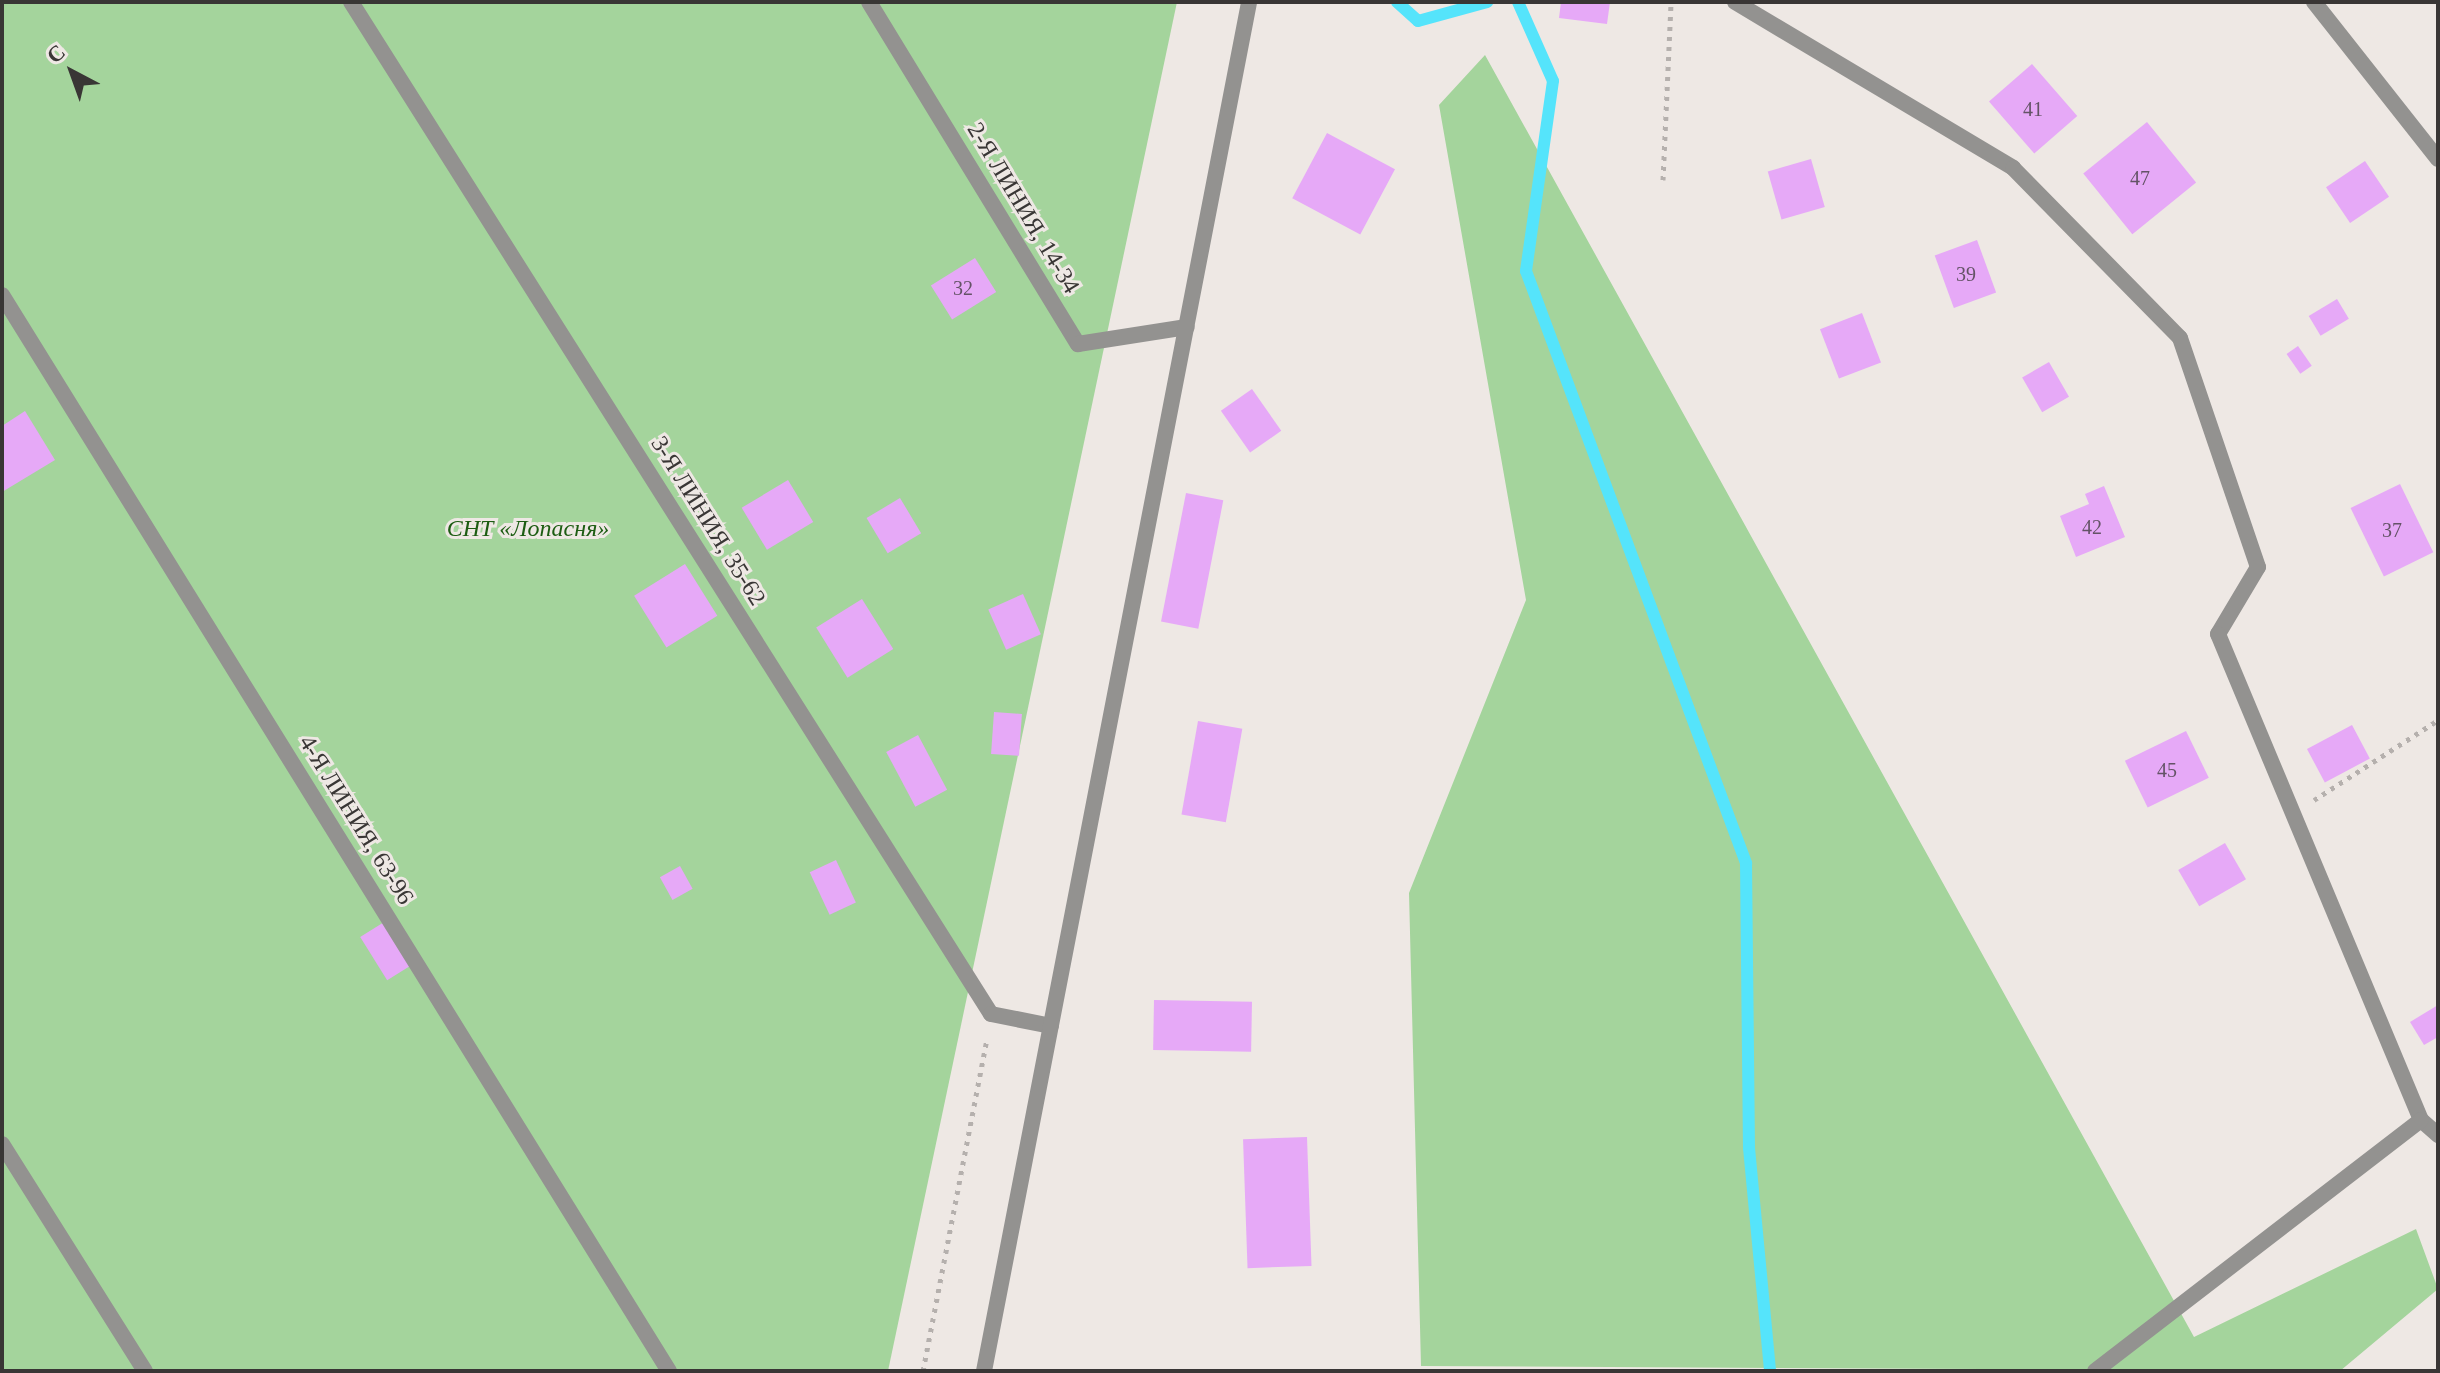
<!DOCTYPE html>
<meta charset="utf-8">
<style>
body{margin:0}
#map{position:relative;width:2440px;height:1373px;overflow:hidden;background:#eee8e4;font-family:Georgia,serif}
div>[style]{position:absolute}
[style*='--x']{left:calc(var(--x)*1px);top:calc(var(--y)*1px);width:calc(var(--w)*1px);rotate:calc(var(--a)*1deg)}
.green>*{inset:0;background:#a4d49c}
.stream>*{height:12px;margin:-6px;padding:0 6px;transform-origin:6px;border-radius:6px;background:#55e4fb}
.building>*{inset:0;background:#e6a9f7;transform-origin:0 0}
.path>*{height:5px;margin-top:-2.5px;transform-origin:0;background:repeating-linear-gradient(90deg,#b5b0ad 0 4px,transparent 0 10px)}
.lane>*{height:16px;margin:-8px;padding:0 8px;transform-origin:8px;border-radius:8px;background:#939290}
.street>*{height:16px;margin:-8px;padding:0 8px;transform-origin:8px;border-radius:8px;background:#939290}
span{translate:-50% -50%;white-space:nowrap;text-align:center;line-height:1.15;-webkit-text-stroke:6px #eee8e4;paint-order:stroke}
.number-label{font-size:20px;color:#645366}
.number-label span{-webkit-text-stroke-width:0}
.street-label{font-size:24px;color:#393635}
.park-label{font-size:24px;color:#1d5d13;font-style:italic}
.frame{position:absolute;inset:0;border:4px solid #393635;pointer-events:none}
.north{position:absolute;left:32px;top:32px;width:80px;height:80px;-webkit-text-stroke:6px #eee8e4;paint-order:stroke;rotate:319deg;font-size:22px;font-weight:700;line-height:32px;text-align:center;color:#393635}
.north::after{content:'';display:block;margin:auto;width:28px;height:36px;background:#393635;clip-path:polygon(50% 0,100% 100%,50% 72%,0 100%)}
</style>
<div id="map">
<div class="green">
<i style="clip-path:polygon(2px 2px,1177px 2px,888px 1371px,2px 1371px)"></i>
<i style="clip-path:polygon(1485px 55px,2194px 1337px,2416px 1229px,2438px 1289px,2340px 1371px,1421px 1366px,1409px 893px,1526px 600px,1439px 105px)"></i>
</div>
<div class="stream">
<i style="--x:1397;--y:2;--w:28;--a:42"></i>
<i style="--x:1418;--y:21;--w:72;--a:-15.4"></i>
<i style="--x:1518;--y:2;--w:86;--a:66.1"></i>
<i style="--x:1553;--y:81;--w:192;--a:98.1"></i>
<i style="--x:1526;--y:271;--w:632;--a:69.61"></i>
<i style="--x:1746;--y:863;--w:285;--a:89.4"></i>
<i style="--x:1749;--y:1148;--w:224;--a:84.6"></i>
</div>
<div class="building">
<i style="clip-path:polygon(1561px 2px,1610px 2px,1607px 24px,1559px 18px)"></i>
<i style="left:2032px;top:64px;width:69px;height:57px;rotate:49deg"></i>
<i style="left:2147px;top:122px;width:78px;height:82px;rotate:51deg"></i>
<i style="left:1327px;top:133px;width:77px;height:74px;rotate:28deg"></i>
<i style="left:1811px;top:159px;width:50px;height:45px;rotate:74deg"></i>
<i style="left:2365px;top:161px;width:43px;height:47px;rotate:56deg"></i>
<i style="left:1977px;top:240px;width:56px;height:45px;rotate:70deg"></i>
<i style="left:975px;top:258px;width:40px;height:52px;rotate:58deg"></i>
<i style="left:2337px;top:299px;width:23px;height:33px;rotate:59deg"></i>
<i style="left:1862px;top:313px;width:53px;height:45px;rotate:69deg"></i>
<i style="left:2298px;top:346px;width:24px;height:14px;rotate:55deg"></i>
<i style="left:2049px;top:362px;width:40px;height:31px;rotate:60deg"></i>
<i style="left:1252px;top:389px;width:51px;height:38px;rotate:55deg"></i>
<i style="clip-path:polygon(25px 411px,55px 460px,2px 492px,2px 426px)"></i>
<i style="left:788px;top:480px;width:49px;height:54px;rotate:59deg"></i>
<i style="left:2400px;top:484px;width:76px;height:55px;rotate:64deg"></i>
<i style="clip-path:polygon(2104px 486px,2125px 537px,2076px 557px,2060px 516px,2089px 504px,2085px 494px)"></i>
<i style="left:1186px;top:493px;width:38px;height:131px;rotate:11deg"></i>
<i style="left:900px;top:498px;width:41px;height:39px;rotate:59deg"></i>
<i style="left:685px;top:564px;width:61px;height:60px;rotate:58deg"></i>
<i style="left:1023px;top:594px;width:44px;height:38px;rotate:66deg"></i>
<i style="left:862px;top:599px;width:59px;height:54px;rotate:58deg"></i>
<i style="left:994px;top:712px;width:28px;height:42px;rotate:4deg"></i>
<i style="left:1198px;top:721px;width:45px;height:95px;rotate:10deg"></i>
<i style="left:2352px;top:725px;width:38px;height:51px;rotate:62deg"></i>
<i style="left:2186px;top:731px;width:52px;height:68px;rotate:64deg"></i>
<i style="left:918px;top:735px;width:62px;height:36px;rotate:62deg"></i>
<i style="left:2225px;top:843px;width:42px;height:54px;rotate:60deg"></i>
<i style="left:836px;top:860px;width:47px;height:29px;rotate:65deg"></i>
<i style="left:680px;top:866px;width:26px;height:23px;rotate:61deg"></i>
<i style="left:389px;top:919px;width:51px;height:34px;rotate:58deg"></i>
<i style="left:1154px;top:1000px;width:98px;height:50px;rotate:1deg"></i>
<i style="clip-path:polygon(2438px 1005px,2438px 1037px,2424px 1045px,2410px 1022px)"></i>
<i style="left:1307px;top:1137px;width:129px;height:64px;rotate:88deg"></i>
</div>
<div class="path">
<i style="--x:1663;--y:180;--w:178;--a:-87.4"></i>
<i style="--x:2314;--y:800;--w:148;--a:-32.8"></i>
<i style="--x:923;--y:1371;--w:338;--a:-79.1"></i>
</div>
<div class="lane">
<i style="--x:351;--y:2;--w:1197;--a:57.69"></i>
<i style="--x:991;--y:1014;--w:61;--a:11.3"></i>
<i style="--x:869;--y:2;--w:401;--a:58.6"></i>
<i style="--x:1078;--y:344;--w:110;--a:-8.9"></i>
<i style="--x:2;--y:295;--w:1266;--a:58.21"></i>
<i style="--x:2;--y:1144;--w:268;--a:57.8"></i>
</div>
<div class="street">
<i style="--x:1735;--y:2;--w:324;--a:30.8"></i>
<i style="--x:2013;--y:168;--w:238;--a:45.5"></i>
<i style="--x:2180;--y:338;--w:242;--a:71.2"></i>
<i style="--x:2258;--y:567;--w:78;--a:120.8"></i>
<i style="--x:2218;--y:634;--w:527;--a:67.33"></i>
<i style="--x:2421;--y:1120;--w:23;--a:41"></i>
<i style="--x:2314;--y:2;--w:200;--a:51.7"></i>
<i style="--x:984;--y:1371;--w:1394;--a:-79.04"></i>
<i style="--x:2095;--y:1371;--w:411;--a:-37.6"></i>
</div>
<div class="number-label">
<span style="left:2033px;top:109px">41</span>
<span style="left:2140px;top:178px">47</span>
<span style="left:1966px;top:274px">39</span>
<span style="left:963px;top:288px">32</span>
<span style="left:2092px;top:527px">42</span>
<span style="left:2392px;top:530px">37</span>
<span style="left:2167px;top:770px">45</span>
</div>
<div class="street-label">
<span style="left:1023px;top:208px;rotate:59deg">2-Я ЛИНИЯ, 14-34</span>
<span style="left:708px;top:521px;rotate:58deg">3-Я ЛИНИЯ, 35-62</span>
<span style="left:356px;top:820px;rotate:58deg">4-Я ЛИНИЯ, 63-96</span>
</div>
<div class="park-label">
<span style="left:528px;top:529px">СНТ «Лопасня»</span>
</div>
<div class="frame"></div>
<div class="north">С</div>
</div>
